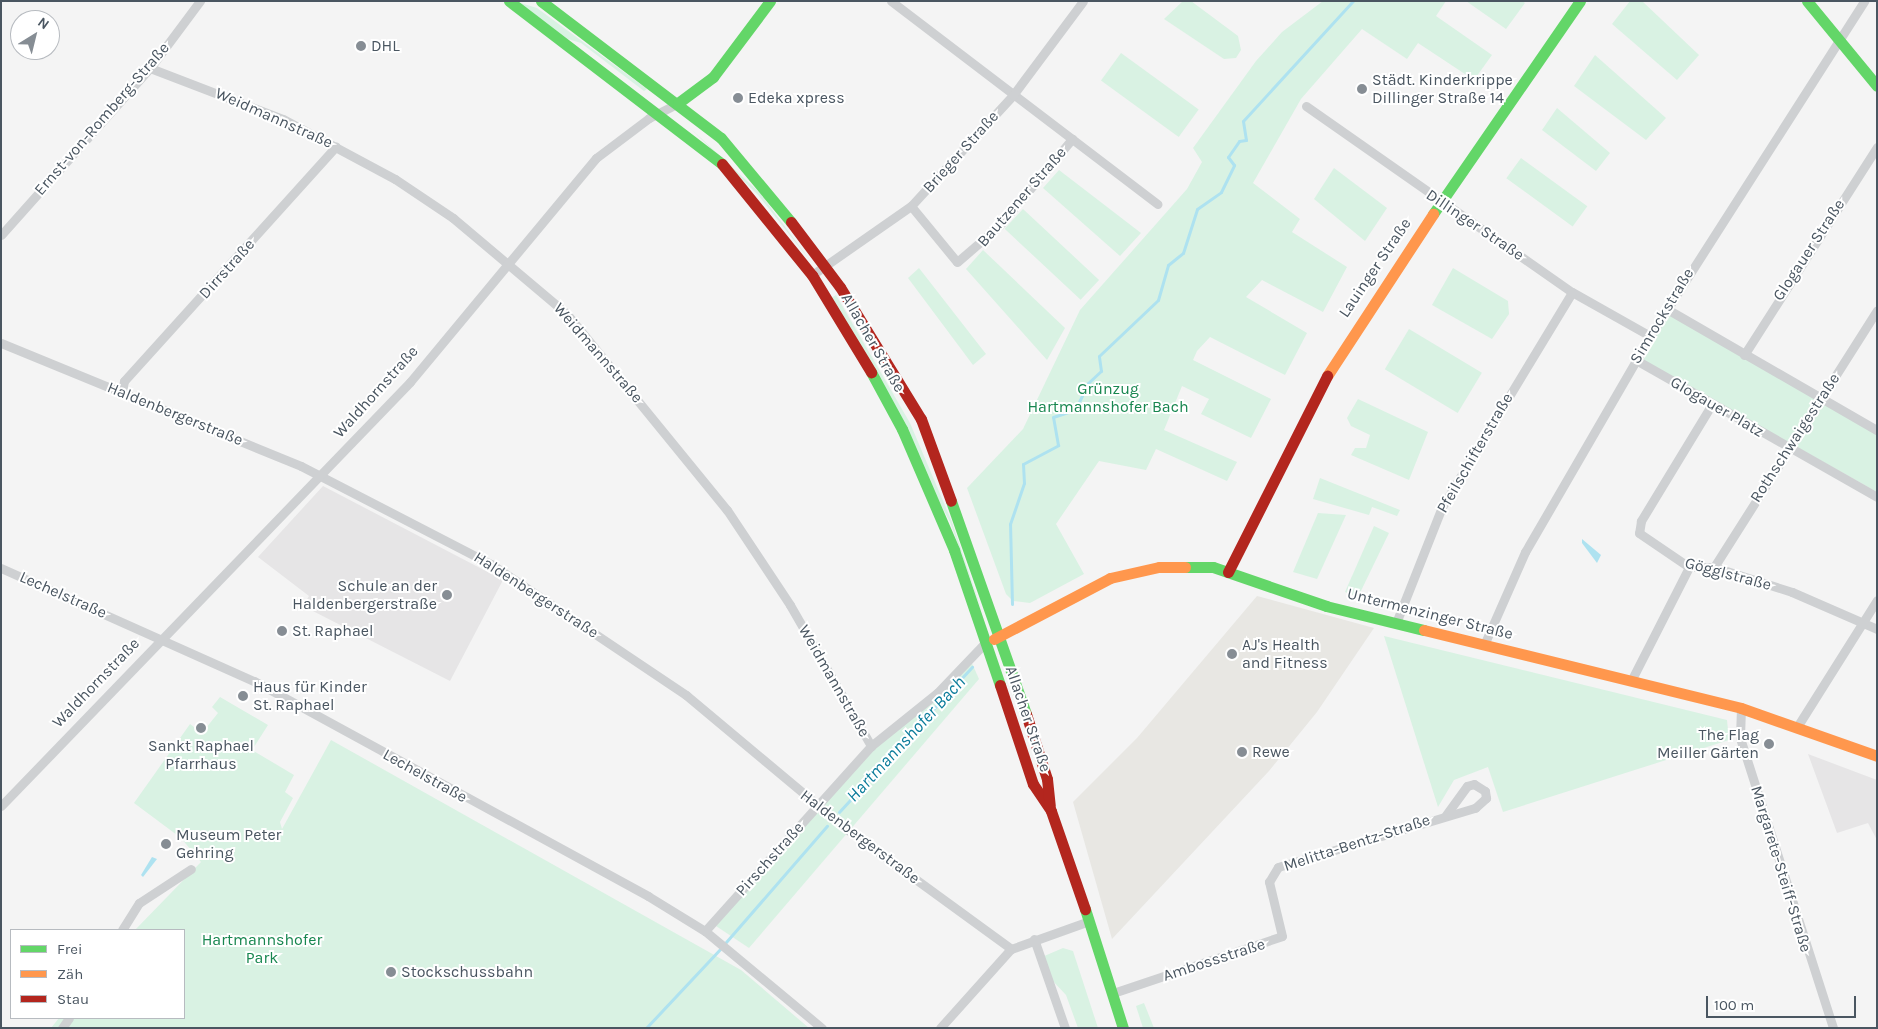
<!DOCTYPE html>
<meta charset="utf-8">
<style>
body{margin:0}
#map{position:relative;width:1878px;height:1029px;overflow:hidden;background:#f4f4f4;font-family:Karla,sans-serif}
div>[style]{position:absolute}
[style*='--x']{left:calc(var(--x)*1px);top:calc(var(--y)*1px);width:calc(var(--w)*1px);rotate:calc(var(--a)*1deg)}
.commercial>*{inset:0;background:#e8e7e3}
.education>*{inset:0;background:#e6e5e6}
.green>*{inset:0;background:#d9f2e3;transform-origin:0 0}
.water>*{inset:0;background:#aee2f0}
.stream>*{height:3px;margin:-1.5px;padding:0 1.5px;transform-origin:1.5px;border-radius:1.5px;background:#aee2f0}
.street>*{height:9px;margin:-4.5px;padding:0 4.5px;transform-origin:4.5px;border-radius:4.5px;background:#ced0d2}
.fast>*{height:11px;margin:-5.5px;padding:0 5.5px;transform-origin:5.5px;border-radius:5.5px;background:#63d668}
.slow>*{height:11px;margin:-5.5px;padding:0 5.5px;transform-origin:5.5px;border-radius:5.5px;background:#ff974d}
.jam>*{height:11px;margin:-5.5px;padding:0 5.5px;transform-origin:5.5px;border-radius:5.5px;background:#b3261e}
.dots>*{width:14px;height:14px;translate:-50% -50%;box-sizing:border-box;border:2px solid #fff;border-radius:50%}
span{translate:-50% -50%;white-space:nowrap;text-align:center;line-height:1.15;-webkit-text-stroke:4px #fff;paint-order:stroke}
.poi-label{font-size:16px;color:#4a5661}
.left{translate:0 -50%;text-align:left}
.right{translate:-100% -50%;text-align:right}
.street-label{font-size:16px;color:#4a5661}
.park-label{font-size:16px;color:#17864f}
.water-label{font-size:18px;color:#0c7c9b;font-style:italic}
.frame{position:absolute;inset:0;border:2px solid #4a5661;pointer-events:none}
.legend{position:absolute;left:10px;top:929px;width:175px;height:90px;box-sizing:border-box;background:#fff;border:1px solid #b7bbc0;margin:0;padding:6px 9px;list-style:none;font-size:15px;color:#4a5661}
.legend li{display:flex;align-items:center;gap:10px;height:25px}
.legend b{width:25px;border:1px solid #b7bbc0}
.north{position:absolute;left:10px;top:10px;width:50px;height:50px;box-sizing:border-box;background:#fff;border:1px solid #b7bbc0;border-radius:50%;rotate:36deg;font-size:14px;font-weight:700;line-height:20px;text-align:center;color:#4a5661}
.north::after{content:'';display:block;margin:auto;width:18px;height:22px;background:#868d94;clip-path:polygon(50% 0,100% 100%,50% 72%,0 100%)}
.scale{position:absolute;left:1706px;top:996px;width:150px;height:22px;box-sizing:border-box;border:2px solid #4a5661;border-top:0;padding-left:6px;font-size:15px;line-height:18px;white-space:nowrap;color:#4a5661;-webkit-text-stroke:4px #fff;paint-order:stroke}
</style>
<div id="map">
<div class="commercial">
<i style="clip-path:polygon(1257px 596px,1374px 628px,1317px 712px,1269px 771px,1112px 939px,1073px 802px,1137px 738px)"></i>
</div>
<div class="education">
<i style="clip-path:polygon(323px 486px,503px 580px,450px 681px,303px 606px,309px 596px,258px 557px)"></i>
<i style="clip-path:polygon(1808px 754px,1877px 780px,1877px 840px,1868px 823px,1837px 833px)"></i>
</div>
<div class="green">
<i style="clip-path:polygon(514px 1px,537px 8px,647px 89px,644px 91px,581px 43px,568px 39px)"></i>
<i style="clip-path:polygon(1183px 1px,1191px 1px,1238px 36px,1241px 50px,1236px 58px,1224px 59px,1164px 19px)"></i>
<i style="clip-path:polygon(1323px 1px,1446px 1px,1436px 16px,1492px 55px,1474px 80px,1418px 43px,1407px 59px,1362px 29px,1301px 99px,1253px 183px,1300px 219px,1292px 232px,1347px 267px,1323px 312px,1262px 280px,1246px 297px,1307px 333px,1285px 375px,1210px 337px,1197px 351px,1193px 360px,1271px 399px,1251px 438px,1201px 414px,1209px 399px,1182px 386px,1164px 430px,1237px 462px,1227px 481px,1156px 449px,1146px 470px,1099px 461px,1056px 524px,1084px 574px,1030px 603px,1013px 601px,1006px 594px,967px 488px,1023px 429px,1080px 310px,1187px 189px,1202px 162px,1193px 148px,1256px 61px,1282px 32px)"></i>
<i style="clip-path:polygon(1466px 1px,1522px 1px,1525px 3px,1506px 29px)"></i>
<i style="clip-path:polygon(1630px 1px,1642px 1px,1699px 55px,1677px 80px,1612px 24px)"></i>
<i style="left:1121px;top:53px;width:96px;height:34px;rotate:36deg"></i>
<i style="clip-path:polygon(1595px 55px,1666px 118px,1646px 140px,1574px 86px)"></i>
<i style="clip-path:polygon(1557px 108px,1610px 153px,1596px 171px,1542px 130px)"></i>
<i style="clip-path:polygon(689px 127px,760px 193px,812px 263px,758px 195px)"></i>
<i style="left:1521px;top:158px;width:82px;height:25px;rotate:36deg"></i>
<i style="clip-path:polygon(1334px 168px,1387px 208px,1365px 241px,1314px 199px)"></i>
<i style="clip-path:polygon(1059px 170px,1141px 233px,1120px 256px,1043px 188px)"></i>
<i style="left:1023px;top:209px;width:104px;height:27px;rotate:43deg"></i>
<i style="clip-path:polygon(983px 250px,1065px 328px,1047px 360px,966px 269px)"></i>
<i style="clip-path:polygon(919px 268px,986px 354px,973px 365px,908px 278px)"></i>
<i style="clip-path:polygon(1453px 268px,1508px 301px,1509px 314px,1492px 339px,1432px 305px)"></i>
<i style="clip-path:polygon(836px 295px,910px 423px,952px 522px,986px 623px,950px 522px,831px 298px)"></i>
<i style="clip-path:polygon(1669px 312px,1877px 433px,1877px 492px,1640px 359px)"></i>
<i style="left:1409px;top:329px;width:85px;height:47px;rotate:31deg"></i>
<i style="clip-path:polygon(1358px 399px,1428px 432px,1409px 480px,1351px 455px,1355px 448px,1366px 448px,1370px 435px,1351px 426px,1347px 418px)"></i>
<i style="clip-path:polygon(1320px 478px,1400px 510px,1397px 516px,1372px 507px,1369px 515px,1313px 499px)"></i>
<i style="clip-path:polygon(1318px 513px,1346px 515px,1317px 579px,1293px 572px)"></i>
<i style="clip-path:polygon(1374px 526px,1389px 533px,1358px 597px,1345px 592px)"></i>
<i style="clip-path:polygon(1384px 636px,1727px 720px,1729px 740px,1503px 812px,1488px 767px,1454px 780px,1438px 807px)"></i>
<i style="clip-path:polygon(971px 661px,979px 679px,749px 948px,716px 926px,873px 747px)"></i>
<i style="clip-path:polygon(220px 697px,268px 725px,252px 750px,294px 775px,285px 792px,293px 798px,280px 822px,282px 829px,331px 740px,741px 970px,809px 1028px,51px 1028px,59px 1018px,184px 1018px,184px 930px,135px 930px,201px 862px,181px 838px,134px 803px,190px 724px,202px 733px,218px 713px,212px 707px)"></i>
<i style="clip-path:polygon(1063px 948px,1073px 951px,1098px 1028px,1078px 1028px,1066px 995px,1051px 979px,1042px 957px)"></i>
<i style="clip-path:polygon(1144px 1003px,1154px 1028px,1143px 1028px,1136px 1006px)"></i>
</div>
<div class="water">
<i style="clip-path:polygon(1582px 539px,1601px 555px,1597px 563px,1582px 543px)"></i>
<i style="clip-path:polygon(152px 857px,157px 859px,143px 877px,141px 875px)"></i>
</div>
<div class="stream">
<i style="--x:1012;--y:604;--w:80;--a:-91.4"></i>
<i style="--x:1010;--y:524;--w:43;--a:-71.1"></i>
<i style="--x:1024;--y:483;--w:19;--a:-93"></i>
<i style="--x:1023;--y:464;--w:40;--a:-28"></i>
<i style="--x:1058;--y:445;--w:28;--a:-100"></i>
<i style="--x:1053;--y:417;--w:23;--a:-18"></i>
<i style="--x:1075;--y:410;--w:30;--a:-64"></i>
<i style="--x:1088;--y:383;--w:18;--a:-43"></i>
<i style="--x:1101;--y:371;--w:15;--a:-98"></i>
<i style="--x:1099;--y:356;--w:81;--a:-43.5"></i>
<i style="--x:1158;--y:300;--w:36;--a:-74"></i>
<i style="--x:1168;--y:265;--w:19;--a:-39"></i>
<i style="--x:1183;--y:253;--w:46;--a:-72.3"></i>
<i style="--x:1197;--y:209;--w:29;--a:-35"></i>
<i style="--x:1221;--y:192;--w:30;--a:-64"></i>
<i style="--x:1234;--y:165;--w:10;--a:-127"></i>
<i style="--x:1228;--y:157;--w:19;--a:-55"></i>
<i style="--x:1239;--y:141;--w:7;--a:-8"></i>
<i style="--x:1246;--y:140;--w:19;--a:-99"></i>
<i style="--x:1243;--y:121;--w:163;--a:-47.5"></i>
<i style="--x:839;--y:812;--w:197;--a:-47.5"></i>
<i style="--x:726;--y:942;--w:154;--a:-49"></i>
<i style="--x:646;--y:1028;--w:110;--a:-46.8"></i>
</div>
<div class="street">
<i style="--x:891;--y:1;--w:335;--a:37.3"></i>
<i style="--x:150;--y:68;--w:142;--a:21"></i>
<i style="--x:283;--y:119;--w:127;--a:28.2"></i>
<i style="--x:395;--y:179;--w:70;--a:33.9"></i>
<i style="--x:453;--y:218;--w:149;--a:40.1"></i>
<i style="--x:567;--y:314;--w:253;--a:50.8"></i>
<i style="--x:727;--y:510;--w:114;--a:56.4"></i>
<i style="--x:790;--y:605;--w:163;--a:60.1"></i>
<i style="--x:1306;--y:106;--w:325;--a:35"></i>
<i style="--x:1572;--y:292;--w:90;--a:29.4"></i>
<i style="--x:911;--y:206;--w:72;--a:50.6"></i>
<i style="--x:957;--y:262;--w:55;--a:-40.6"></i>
<i style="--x:999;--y:226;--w:114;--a:-50"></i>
<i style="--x:1;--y:235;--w:224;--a:-48.3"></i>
<i style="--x:150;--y:68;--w:84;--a:-53.3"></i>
<i style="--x:812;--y:275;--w:121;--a:-34.9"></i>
<i style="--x:911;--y:206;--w:151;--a:-47.4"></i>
<i style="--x:1013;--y:95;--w:117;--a:-53.3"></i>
<i style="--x:1667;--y:309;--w:242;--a:30"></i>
<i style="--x:1;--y:343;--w:324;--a:22.3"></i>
<i style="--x:301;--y:466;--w:214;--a:27.3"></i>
<i style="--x:491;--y:564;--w:235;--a:33.9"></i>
<i style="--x:686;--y:695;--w:206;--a:39.9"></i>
<i style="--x:844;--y:827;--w:207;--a:36.1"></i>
<i style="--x:1744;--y:355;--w:247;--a:-57.4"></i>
<i style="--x:1636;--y:360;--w:277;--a:29.6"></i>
<i style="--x:122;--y:392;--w:11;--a:-80"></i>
<i style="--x:124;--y:381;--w:316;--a:-47.9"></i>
<i style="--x:1712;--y:404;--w:137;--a:121.3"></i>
<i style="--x:1641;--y:521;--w:12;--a:99"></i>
<i style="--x:1639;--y:533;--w:60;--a:34.2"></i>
<i style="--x:1689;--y:567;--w:25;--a:0"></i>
<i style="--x:1714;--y:567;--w:82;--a:17.8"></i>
<i style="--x:1792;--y:592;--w:93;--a:23.5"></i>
<i style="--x:1714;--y:567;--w:304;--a:-57.6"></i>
<i style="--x:1;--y:568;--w:277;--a:24.1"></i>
<i style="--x:254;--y:681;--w:449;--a:28.6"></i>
<i style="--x:648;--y:896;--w:67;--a:31.6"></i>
<i style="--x:705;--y:931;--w:152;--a:39.7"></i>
<i style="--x:1396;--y:623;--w:125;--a:-68.4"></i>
<i style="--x:1442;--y:507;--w:251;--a:-58.8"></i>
<i style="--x:1484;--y:645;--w:102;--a:-66.2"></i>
<i style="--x:1525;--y:552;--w:250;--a:-59.9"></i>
<i style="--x:1650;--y:336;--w:398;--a:-57.4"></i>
<i style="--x:1632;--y:679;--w:126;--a:-63"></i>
<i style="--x:1741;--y:708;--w:30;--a:92"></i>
<i style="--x:1740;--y:738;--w:305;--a:72.2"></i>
<i style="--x:1797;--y:727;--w:150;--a:-57.8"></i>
<i style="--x:1;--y:806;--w:589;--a:-46.03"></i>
<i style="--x:410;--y:382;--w:291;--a:-50.3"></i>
<i style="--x:596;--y:158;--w:66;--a:-37"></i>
<i style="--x:649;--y:118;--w:33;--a:-27"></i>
<i style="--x:122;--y:930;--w:32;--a:-58"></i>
<i style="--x:139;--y:903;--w:62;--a:-33.2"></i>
<i style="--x:705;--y:931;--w:249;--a:-48.1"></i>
<i style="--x:871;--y:746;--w:85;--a:-38.8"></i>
<i style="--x:937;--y:693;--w:69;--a:-46.2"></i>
<i style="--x:1034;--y:939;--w:94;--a:70.8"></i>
<i style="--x:1113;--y:993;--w:178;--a:-18.6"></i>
<i style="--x:1282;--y:936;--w:56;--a:-103.5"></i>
<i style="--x:1269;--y:882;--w:17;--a:-59"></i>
<i style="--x:1278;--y:867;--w:206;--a:-16.7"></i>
<i style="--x:1475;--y:808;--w:15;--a:-42"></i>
<i style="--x:1486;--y:798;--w:7;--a:-98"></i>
<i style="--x:1485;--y:791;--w:13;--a:-148"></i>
<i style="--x:1474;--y:784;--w:7;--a:164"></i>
<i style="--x:1467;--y:786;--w:36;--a:126"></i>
<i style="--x:62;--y:1028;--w:12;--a:-55"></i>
<i style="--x:940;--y:1028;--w:106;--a:-48.1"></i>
<i style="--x:1011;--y:949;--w:83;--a:-19.7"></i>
</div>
<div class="fast">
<i style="--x:509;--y:1;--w:268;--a:37.4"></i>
<i style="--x:541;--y:1;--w:226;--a:37.3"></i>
<i style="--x:721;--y:138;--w:109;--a:50.2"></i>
<i style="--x:1807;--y:1;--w:110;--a:50.5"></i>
<i style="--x:678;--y:103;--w:44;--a:-36.6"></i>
<i style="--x:713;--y:77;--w:95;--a:-53.1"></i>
<i style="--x:1433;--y:214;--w:259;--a:-55.4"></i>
<i style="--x:871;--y:372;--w:65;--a:61.5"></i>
<i style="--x:902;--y:429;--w:132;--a:66.7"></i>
<i style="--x:954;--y:550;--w:143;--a:71.2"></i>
<i style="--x:951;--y:501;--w:226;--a:70.6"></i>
<i style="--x:1185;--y:567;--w:28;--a:0"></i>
<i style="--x:1213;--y:567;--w:120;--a:19"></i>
<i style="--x:1326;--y:606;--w:101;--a:13.8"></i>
<i style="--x:1085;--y:909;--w:125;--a:72.3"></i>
</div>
<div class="slow">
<i style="--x:1327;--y:376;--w:194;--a:-56.8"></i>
<i style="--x:1424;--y:630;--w:326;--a:13.8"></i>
<i style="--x:1741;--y:708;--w:144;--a:19.4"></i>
<i style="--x:994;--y:639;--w:131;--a:-27.7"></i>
<i style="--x:1110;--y:578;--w:50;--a:-12.7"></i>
<i style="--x:1159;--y:567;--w:26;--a:0"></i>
</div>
<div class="jam">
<i style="--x:722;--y:164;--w:143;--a:51"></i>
<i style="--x:812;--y:275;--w:114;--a:58.7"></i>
<i style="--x:791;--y:222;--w:81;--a:53"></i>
<i style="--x:840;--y:287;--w:155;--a:58.5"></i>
<i style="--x:921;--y:419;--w:87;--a:69.9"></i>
<i style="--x:1228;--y:572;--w:220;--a:-63.2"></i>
<i style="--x:1000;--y:685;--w:104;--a:71.6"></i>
<i style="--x:1033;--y:784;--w:32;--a:56"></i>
<i style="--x:1051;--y:811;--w:104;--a:70.9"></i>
<i style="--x:1026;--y:714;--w:68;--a:72.1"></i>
<i style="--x:1047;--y:779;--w:27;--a:84"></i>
</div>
<div class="dots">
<i style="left:361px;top:46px;background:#868d94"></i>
<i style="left:1362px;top:89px;background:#868d94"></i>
<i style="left:738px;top:98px;background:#868d94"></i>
<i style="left:447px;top:595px;background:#868d94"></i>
<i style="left:282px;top:631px;background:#868d94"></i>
<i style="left:1232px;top:654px;background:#868d94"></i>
<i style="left:243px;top:696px;background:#868d94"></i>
<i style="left:201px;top:728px;background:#868d94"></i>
<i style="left:1769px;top:744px;background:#868d94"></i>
<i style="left:1242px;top:752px;background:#868d94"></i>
<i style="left:166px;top:844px;background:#868d94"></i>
<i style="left:391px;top:972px;background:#868d94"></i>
</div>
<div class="poi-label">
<span class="left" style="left:371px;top:46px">DHL</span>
<span class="left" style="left:1372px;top:89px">Städt. Kinderkrippe<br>Dillinger Straße 14</span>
<span class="left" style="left:748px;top:98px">Edeka xpress</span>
<span class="right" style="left:437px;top:595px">Schule an der<br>Haldenbergerstraße</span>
<span class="left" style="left:292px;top:631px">St. Raphael</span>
<span class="left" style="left:1242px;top:654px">AJ's Health<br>and Fitness</span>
<span class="left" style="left:253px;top:696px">Haus für Kinder<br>St. Raphael</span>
<span class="right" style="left:1759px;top:744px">The Flag<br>Meiller Gärten</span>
<span style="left:201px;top:755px">Sankt Raphael<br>Pfarrhaus</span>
<span class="left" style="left:1252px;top:752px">Rewe</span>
<span class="left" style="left:176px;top:844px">Museum Peter<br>Gehring</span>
<span class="left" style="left:401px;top:972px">Stockschussbahn</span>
</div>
<div class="street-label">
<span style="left:274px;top:118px;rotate:24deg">Weidmannstraße</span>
<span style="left:102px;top:119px;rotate:-49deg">Ernst-von-Romberg-Straße</span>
<span style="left:961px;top:152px;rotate:-48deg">Brieger Straße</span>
<span style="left:1022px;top:197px;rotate:-49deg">Bautzener Straße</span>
<span style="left:1475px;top:225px;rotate:34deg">Dillinger Straße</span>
<span style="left:1809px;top:250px;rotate:-57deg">Glogauer Straße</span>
<span style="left:1375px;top:268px;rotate:-56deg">Lauinger Straße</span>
<span style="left:227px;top:269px;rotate:-48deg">Dirrstraße</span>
<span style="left:1662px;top:316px;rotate:-59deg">Simrockstraße</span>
<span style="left:873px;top:343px;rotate:60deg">Allacher Straße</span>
<span style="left:598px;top:353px;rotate:49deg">Weidmannstraße</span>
<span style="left:376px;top:392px;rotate:-48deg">Waldhornstraße</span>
<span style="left:1717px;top:407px;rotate:30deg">Glogauer Platz</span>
<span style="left:175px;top:414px;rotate:22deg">Haldenbergerstraße</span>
<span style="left:1795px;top:438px;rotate:-57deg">Rothschwaigestraße</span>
<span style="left:1475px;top:453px;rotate:-60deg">Pfeilschifterstraße</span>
<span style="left:1728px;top:574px;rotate:15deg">Gögglstraße</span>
<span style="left:63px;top:595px;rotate:24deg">Lechelstraße</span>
<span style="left:536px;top:595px;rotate:33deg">Haldenbergerstraße</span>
<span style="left:1430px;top:614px;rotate:14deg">Untermenzinger Straße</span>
<span style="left:834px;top:681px;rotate:60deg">Weidmannstraße</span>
<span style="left:96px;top:683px;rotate:-46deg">Waldhornstraße</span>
<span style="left:1028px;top:719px;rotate:71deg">Allacher Straße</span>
<span style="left:425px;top:776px;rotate:29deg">Lechelstraße</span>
<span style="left:860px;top:837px;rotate:37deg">Haldenbergerstraße</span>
<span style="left:1357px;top:843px;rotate:-18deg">Melitta-Bentz-Straße</span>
<span style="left:770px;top:859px;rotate:-48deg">Pirschstraße</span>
<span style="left:1781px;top:869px;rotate:73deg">Margarete-Steiff-Straße</span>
<span style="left:1214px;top:960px;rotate:-18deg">Ambossstraße</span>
</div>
<div class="park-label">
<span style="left:1108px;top:398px">Grünzug<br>Hartmannshofer Bach</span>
<span style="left:262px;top:949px">Hartmannshofer<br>Park</span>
</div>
<div class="water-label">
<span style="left:906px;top:739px;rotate:-47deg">Hartmannshofer Bach</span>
</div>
<div class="frame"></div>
<ul class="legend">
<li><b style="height:6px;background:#63d668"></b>Frei</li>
<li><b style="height:6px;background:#ff974d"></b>Zäh</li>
<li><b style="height:6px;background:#b3261e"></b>Stau</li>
</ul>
<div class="north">N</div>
<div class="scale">100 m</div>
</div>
